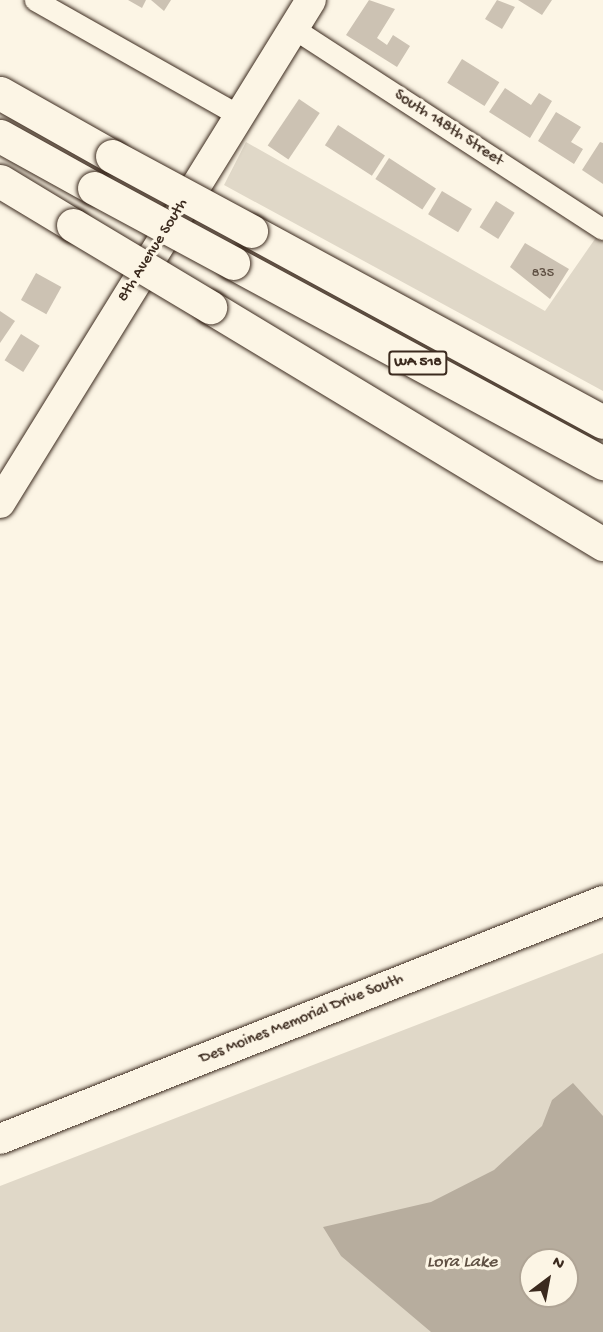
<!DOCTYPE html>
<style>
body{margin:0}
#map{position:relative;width:603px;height:1332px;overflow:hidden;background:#fcf5e5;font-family:"Gochi Hand",sans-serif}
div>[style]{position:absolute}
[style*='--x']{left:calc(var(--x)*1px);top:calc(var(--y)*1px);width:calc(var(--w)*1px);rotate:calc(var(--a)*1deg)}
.green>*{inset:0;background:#e0d8c8}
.water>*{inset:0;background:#b7ad9e}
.building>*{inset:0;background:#ccc2b3;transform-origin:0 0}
.roads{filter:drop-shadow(0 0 2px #3b2a1e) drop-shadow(0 0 2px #3b2a1e)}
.street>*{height:21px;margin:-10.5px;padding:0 10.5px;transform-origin:10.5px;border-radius:10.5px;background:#fcf5e5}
.secondary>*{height:30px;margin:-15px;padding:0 15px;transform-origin:15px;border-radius:15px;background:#fcf5e5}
.highway>*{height:33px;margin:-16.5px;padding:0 16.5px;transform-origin:16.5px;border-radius:16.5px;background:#fcf5e5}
.bridges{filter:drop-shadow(0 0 2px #3b2a1e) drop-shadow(0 0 2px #3b2a1e)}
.highway-bridge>*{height:33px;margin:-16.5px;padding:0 16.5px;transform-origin:16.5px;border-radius:16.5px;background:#fcf5e5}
span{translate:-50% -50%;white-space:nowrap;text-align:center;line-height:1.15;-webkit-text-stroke:6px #fcf5e5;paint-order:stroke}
.number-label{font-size:14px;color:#5f5043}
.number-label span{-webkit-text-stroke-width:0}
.shield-label span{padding:2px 4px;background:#fcf5e5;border:2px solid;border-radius:4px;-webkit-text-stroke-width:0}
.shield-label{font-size:15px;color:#3b2a1e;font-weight:700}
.street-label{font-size:16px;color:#3b2a1e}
.water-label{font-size:18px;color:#605144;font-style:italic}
.north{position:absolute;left:519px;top:1248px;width:60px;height:60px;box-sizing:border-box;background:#fcf5e5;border:2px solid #afa495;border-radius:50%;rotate:32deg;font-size:16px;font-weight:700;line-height:24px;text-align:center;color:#3b2a1e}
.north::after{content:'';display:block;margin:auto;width:21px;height:27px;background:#3b2a1e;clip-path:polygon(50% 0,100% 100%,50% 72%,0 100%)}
</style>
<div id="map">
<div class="green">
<i style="clip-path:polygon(246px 142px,545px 311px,597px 236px,603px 240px,603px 391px,224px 185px)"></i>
<i style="clip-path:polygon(evenodd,603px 953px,603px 1332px,0 1332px,0 1186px,603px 953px,531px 1260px,567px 1260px,567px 1296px,531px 1296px,531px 1260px)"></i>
</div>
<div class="water">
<i style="clip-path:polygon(evenodd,573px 1083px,603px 1116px,603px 1332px,431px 1332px,341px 1256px,323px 1227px,431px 1202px,494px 1170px,542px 1126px,552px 1100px,573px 1083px,531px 1260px,567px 1260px,567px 1296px,531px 1296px,531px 1260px)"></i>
</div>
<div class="building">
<i style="clip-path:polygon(128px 0,146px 0,142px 8px)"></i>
<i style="clip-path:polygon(151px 0,171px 0,164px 11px)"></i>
<i style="clip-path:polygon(369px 0,395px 9px,377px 38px,387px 45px,393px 35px,410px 46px,397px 67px,346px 35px)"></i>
<i style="clip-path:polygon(497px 0,515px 7px,502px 29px,485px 19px)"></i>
<i style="clip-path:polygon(518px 0,552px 0,542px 15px)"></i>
<i style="left:462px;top:59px;width:44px;height:28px;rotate:32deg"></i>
<i style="clip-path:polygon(505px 88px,531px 105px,539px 93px,552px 101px,530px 138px,489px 112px)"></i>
<i style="left:299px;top:99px;width:25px;height:56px;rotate:34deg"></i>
<i style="clip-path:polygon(556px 112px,581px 127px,571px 142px,583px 149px,574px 164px,538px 141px)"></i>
<i style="left:338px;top:125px;width:56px;height:24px;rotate:33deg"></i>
<i style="clip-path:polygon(600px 142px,603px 143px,603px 184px,582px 170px)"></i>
<i style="left:389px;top:158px;width:56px;height:25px;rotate:33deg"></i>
<i style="left:442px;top:191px;width:35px;height:27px;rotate:31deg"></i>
<i style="left:496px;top:201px;width:22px;height:31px;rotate:32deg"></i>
<i style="clip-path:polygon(525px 243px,569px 269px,550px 299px,510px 267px)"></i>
<i style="left:36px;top:273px;width:29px;height:31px;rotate:29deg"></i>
<i style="clip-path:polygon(0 311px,15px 321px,0 343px)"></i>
<i style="left:21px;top:334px;width:22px;height:31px;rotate:32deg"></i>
</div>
<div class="roads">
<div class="street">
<i style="--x:35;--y:0;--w:233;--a:29.5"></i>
<i style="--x:293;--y:28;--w:369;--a:33"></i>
</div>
<div class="secondary">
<i style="--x:0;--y:503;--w:591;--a:-58.27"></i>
<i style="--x:0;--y:1139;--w:648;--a:-21.54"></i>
</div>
<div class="highway">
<i style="--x:0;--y:93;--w:129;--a:29.4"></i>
<i style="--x:0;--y:136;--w:107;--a:29"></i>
<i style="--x:0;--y:181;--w:85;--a:31.1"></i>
<i style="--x:251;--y:231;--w:400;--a:28.5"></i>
<i style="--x:233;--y:263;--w:421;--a:28.4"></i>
<i style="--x:210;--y:307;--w:459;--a:31.1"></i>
</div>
</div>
<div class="bridges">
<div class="highway-bridge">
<i style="--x:112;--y:156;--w:158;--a:28.3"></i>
<i style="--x:94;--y:188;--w:158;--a:28.3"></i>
<i style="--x:73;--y:225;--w:160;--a:30.9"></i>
</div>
</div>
<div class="number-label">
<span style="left:543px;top:274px">835</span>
</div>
<div class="shield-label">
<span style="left:418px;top:363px">WA 518</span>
</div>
<div class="street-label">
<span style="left:448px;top:129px;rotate:33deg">South 148th Street</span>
<span style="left:154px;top:251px;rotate:-58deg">8th Avenue South</span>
<span style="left:302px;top:1020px;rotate:-22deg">Des Moines Memorial Drive South</span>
</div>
<div class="water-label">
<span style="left:462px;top:1263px">Lora Lake</span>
</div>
<div class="north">N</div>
</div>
